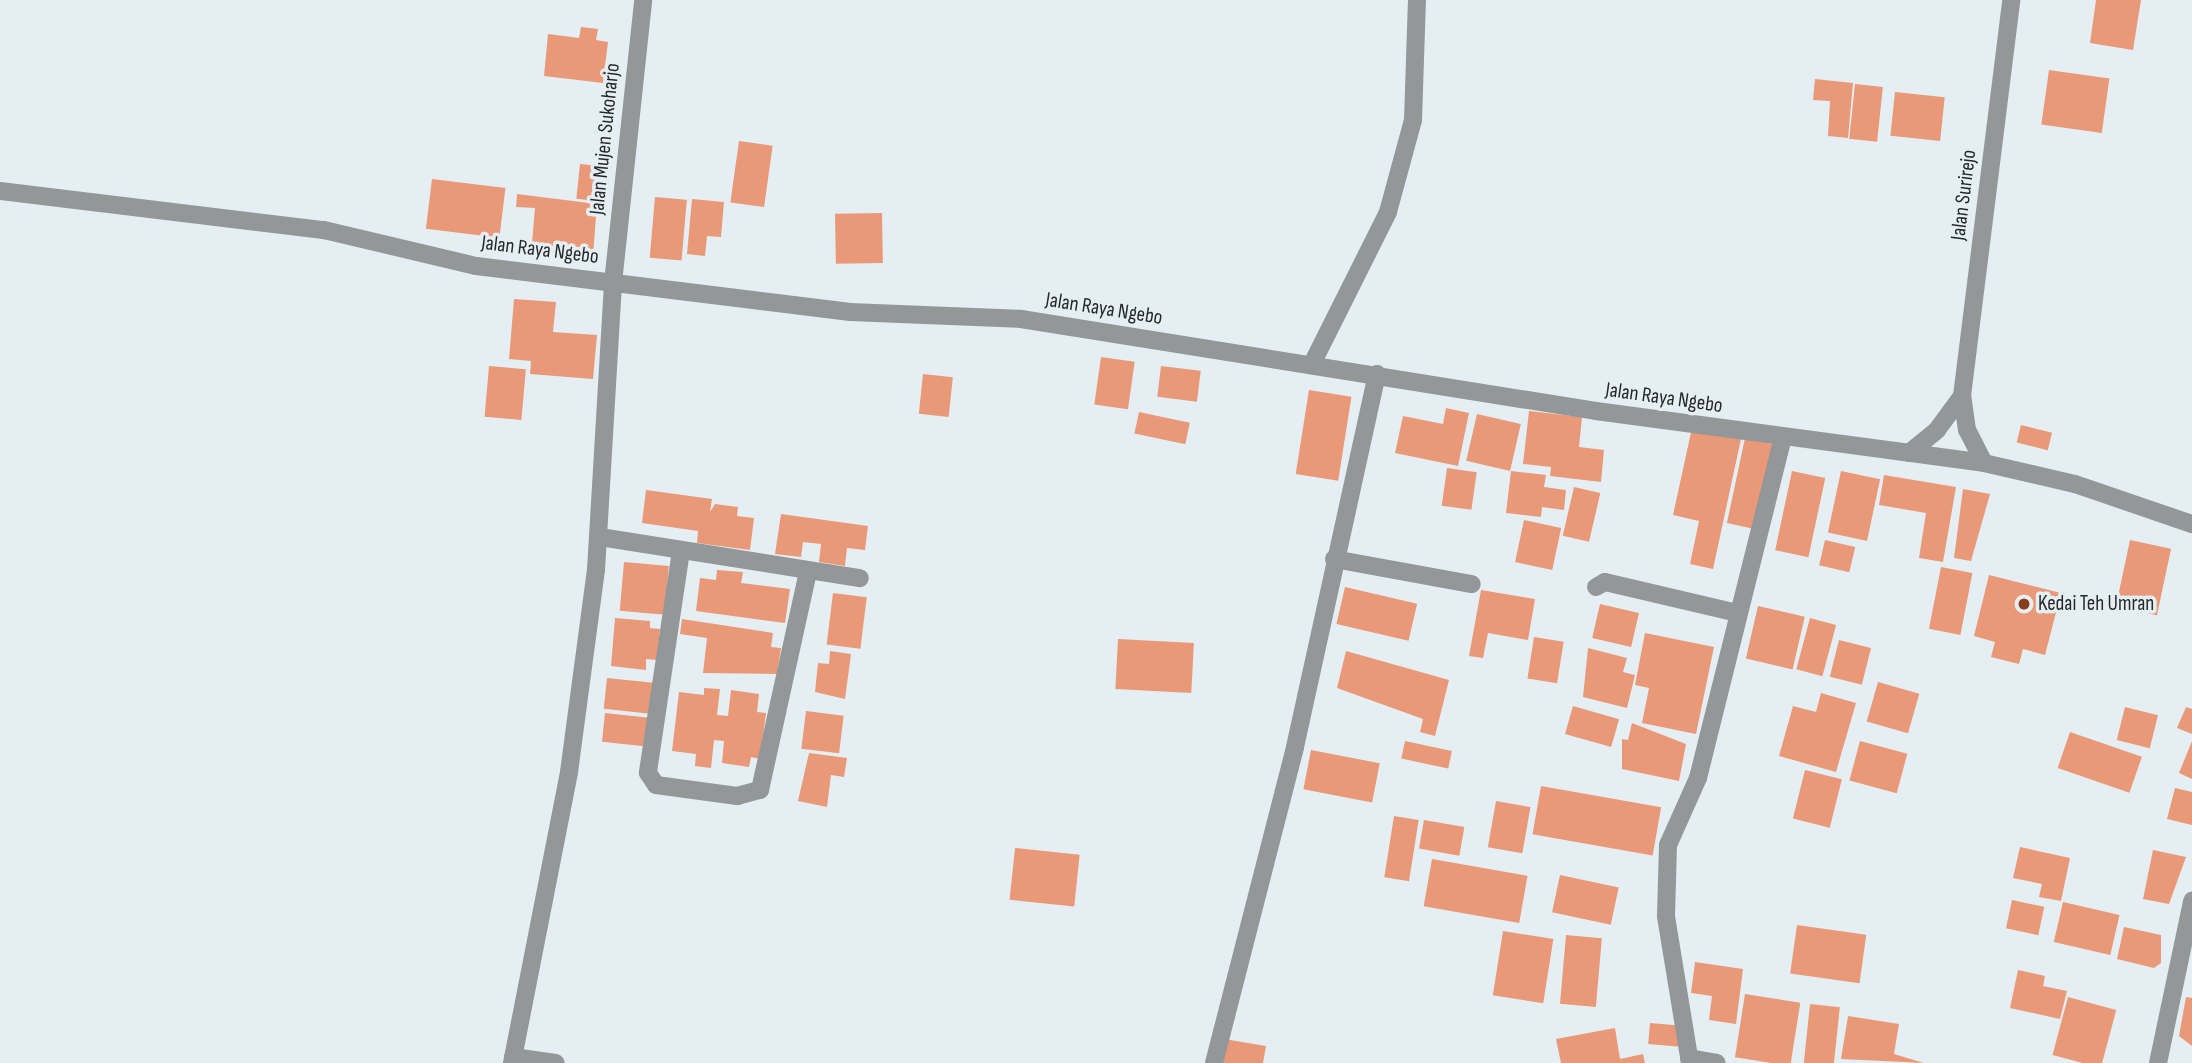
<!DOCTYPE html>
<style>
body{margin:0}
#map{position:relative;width:2192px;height:1063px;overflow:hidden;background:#e5eff3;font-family:"Sofia Sans Condensed",sans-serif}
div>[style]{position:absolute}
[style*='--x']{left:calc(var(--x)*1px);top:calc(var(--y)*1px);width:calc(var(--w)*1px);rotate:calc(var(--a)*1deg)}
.building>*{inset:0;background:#e99978;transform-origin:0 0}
.minor>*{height:18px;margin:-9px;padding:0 9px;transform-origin:9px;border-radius:9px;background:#939798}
.dots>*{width:19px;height:19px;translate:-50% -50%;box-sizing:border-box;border:4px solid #e5eff3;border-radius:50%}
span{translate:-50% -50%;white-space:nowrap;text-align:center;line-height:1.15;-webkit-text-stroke:7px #e5eff3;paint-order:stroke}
.street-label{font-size:21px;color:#26292b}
.poi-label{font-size:21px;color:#26292b}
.left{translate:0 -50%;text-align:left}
</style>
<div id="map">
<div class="building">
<i style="clip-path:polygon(2096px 0,2141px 0,2133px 50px,2090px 43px)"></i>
<i style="clip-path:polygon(581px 27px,598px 29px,596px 40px,608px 42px,603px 83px,544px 76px,548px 34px,579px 38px)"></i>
<i style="left:2049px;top:70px;width:61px;height:55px;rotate:8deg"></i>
<i style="clip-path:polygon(1815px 79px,1853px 83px,1848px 138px,1828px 136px,1830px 101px,1813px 100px)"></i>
<i style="left:1855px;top:84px;width:28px;height:55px;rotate:6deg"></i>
<i style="left:1895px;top:92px;width:50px;height:44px;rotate:6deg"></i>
<i style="left:739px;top:141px;width:34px;height:62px;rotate:8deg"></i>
<i style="left:580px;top:164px;width:20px;height:35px;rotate:6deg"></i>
<i style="left:432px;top:179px;width:74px;height:50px;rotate:7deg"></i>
<i style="clip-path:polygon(517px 194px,597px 204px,593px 255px,531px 254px,535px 208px,516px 207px)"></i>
<i style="left:655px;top:197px;width:32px;height:61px;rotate:5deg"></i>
<i style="clip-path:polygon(692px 199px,724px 202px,721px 237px,707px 236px,705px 256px,687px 254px)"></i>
<i style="left:882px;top:213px;width:50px;height:47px;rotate:89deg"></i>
<i style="clip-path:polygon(514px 299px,556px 302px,553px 332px,597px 335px,593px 379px,530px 374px,531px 361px,509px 359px)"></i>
<i style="left:1101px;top:357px;width:34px;height:48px;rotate:8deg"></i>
<i style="left:489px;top:366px;width:37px;height:51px;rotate:5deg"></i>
<i style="left:1161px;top:366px;width:40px;height:31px;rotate:7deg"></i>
<i style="left:923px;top:374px;width:30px;height:40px;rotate:6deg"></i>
<i style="left:1309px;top:390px;width:43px;height:85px;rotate:9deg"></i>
<i style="clip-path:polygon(1446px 408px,1469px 413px,1458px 466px,1395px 453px,1403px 416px,1443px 424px)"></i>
<i style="clip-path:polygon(1529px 411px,1582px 417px,1579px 447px,1604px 450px,1601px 482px,1550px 476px,1551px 467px,1523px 464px)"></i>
<i style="left:1139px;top:412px;width:52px;height:22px;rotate:12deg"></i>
<i style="left:1477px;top:414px;width:45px;height:48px;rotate:13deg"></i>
<i style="left:2021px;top:425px;width:32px;height:18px;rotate:14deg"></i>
<i style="clip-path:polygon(1692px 428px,1741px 439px,1713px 569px,1690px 564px,1699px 521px,1673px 515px)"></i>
<i style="left:1745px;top:438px;width:34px;height:87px;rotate:12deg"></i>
<i style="left:1447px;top:468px;width:30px;height:38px;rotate:8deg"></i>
<i style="clip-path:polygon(1511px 471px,1546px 475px,1544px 487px,1566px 490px,1564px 510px,1542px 507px,1541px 517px,1506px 513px)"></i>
<i style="left:1792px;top:471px;width:34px;height:81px;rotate:12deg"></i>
<i style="left:1841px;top:471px;width:40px;height:63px;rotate:12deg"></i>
<i style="clip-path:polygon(1884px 475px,1956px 487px,1943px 562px,1919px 558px,1926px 513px,1879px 505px)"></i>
<i style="left:1574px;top:487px;width:27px;height:50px;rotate:13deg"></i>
<i style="clip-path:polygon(1963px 489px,1990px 494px,1971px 561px,1954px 558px)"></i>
<i style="clip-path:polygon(646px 490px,712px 499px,710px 512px,715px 504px,738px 507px,737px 516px,754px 518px,750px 550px,697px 543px,698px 531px,642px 523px)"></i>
<i style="clip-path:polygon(781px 514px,868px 526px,865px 550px,847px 548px,845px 566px,819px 562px,821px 544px,803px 542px,801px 557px,775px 554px)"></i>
<i style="left:1524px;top:520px;width:38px;height:43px;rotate:12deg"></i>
<i style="left:1825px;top:540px;width:31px;height:26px;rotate:13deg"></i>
<i style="left:2130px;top:540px;width:42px;height:68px;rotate:12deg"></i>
<i style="left:624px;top:562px;width:45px;height:49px;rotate:5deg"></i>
<i style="left:1941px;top:567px;width:32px;height:63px;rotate:11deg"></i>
<i style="clip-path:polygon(717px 570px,743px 572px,741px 583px,790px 589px,785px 623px,696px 611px,700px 578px,716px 580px)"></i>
<i style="clip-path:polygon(1989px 575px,2061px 593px,2045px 655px,2023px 649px,2019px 664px,1991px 657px,1995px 642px,1974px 636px)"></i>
<i style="left:1345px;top:587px;width:74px;height:38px;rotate:13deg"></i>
<i style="clip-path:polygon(1481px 590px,1535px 599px,1528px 640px,1488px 633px,1483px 658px,1469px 656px)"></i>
<i style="left:833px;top:593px;width:34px;height:52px;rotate:7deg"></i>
<i style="left:1600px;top:604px;width:40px;height:35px;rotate:13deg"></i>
<i style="left:1758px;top:606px;width:48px;height:54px;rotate:13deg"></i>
<i style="clip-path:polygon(615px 618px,650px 621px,650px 628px,660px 629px,657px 660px,646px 659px,646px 670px,611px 666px)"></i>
<i style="left:1810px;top:618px;width:27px;height:53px;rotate:15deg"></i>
<i style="clip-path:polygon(682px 619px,773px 633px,771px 647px,781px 648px,777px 674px,703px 673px,707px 638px,680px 634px)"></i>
<i style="clip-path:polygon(1645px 633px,1714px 647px,1696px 734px,1642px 723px,1649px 688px,1635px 685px)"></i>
<i style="left:1534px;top:637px;width:30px;height:42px;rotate:9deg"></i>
<i style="left:1118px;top:639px;width:76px;height:50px;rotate:3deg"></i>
<i style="left:1839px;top:640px;width:33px;height:38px;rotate:14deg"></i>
<i style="clip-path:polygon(1588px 648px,1627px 658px,1623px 672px,1635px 675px,1627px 708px,1583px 697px)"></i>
<i style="clip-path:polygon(830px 651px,851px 654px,845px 699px,815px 692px,818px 663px,829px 664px)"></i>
<i style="clip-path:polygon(1346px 651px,1449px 680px,1435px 736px,1420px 732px,1423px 719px,1337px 688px)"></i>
<i style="left:607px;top:678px;width:49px;height:31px;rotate:6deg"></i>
<i style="left:1878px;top:682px;width:43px;height:41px;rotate:16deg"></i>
<i style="clip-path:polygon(704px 688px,720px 689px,717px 715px,728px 716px,731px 690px,759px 694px,757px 712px,766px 713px,760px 759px,751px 757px,749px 767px,722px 763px,724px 741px,714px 740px,711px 768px,695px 766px,696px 754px,672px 751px,679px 692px,704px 695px)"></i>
<i style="clip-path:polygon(1821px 693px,1856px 703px,1836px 772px,1779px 756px,1793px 706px,1816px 712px)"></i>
<i style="left:1573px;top:706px;width:48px;height:29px;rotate:16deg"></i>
<i style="left:2125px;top:707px;width:34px;height:34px;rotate:14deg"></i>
<i style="clip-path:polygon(2186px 707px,2192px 709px,2192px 734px,2177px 728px)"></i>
<i style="left:806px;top:711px;width:38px;height:38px;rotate:7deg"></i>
<i style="left:605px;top:713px;width:47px;height:29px;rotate:6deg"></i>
<i style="clip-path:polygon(1632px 723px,1686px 744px,1679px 781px,1622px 769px,1622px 739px,1628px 740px)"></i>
<i style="left:2070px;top:732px;width:76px;height:38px;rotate:19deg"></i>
<i style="left:1405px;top:741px;width:48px;height:18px;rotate:12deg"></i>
<i style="left:1860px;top:741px;width:49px;height:41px;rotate:15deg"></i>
<i style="clip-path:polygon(2192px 741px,2192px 779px,2179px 773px)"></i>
<i style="left:1311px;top:750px;width:70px;height:40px;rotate:11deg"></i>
<i style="clip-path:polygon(809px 753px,847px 758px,844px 777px,831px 775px,827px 807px,798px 801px)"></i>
<i style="left:1805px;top:770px;width:38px;height:50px;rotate:14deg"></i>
<i style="left:1541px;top:786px;width:122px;height:49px;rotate:10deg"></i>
<i style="clip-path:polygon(2175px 788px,2192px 792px,2192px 825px,2167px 819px)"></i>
<i style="left:1496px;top:801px;width:35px;height:47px;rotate:10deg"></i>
<i style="left:1394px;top:816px;width:25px;height:62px;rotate:9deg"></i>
<i style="left:1424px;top:820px;width:41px;height:29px;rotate:10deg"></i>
<i style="clip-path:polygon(2020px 847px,2070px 858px,2061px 901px,2039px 897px,2042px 884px,2013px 878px)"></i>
<i style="left:1015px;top:848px;width:65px;height:52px;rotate:6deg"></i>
<i style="clip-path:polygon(2153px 850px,2186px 857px,2169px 904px,2143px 899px)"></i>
<i style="left:1432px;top:859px;width:97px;height:48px;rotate:10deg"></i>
<i style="left:1560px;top:875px;width:60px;height:38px;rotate:12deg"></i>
<i style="left:2012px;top:900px;width:33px;height:29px;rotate:12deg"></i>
<i style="left:2063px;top:902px;width:58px;height:41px;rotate:13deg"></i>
<i style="left:1797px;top:925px;width:70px;height:49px;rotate:8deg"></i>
<i style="clip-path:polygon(2124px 927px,2161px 935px,2161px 963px,2154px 968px,2117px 959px)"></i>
<i style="left:1503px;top:931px;width:51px;height:65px;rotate:9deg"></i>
<i style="left:1566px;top:935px;width:36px;height:69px;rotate:5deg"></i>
<i style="clip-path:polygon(1695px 962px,1743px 969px,1736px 1024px,1709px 1020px,1712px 996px,1691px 993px)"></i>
<i style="clip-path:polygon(2018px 970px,2045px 976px,2043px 986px,2067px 991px,2060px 1019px,2010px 1008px)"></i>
<i style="left:1745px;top:994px;width:56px;height:64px;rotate:9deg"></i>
<i style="left:2068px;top:997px;width:50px;height:60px;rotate:15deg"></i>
<i style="clip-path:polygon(2186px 997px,2192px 998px,2192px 1046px,2179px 1036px)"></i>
<i style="left:1810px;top:1004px;width:30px;height:59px;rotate:6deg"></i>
<i style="clip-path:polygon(1848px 1016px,1899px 1024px,1894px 1054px,1924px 1063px,1841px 1059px)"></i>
<i style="left:1650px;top:1023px;width:32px;height:21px;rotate:5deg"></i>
<i style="clip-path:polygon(1615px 1028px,1620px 1059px,1643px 1054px,1645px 1063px,1561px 1063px,1556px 1039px)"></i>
<i style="clip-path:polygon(1224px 1039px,1266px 1046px,1263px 1063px,1220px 1063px)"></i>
</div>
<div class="minor">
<i style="--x:0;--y:191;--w:326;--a:6.9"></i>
<i style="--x:324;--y:230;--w:156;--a:13.3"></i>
<i style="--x:476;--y:266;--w:377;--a:7"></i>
<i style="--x:850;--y:312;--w:171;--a:2.3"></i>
<i style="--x:1021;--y:319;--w:582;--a:9.09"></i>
<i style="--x:1596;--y:411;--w:391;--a:7.6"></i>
<i style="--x:1984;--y:463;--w:93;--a:13"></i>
<i style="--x:2075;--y:484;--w:124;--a:18.9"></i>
<i style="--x:1312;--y:364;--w:170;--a:-63.4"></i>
<i style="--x:1388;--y:212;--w:95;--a:-74.8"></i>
<i style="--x:1413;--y:120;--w:120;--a:-88.1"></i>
<i style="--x:1909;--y:453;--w:36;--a:-39"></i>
<i style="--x:1937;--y:430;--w:42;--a:-53.7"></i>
<i style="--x:1984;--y:463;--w:37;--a:-117"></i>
<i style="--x:1967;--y:430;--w:34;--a:-98"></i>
<i style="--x:1962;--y:396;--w:399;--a:-82.9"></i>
<i style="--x:600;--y:537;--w:263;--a:9"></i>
<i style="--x:681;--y:551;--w:224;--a:98.5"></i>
<i style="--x:648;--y:773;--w:14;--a:56"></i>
<i style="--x:656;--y:785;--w:82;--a:7.7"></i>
<i style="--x:737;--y:796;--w:24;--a:-15"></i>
<i style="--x:760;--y:790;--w:223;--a:-77.6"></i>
<i style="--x:1334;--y:559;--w:140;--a:10.3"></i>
<i style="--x:1596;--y:587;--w:10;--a:-29"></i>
<i style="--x:1605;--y:582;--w:136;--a:13.2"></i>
<i style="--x:513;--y:1057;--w:43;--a:7.9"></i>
<i style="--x:1689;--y:1058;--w:28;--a:10"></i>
<i style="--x:512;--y:1063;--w:297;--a:-78.9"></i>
<i style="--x:569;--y:772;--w:204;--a:-82.4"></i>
<i style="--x:596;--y:570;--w:288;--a:-86.6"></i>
<i style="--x:613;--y:283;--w:285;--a:-83.9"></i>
<i style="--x:1214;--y:1063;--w:326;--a:-75.6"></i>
<i style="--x:1295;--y:747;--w:382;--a:-77.6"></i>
<i style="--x:1690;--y:1063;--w:149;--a:-99.3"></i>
<i style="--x:1666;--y:916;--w:71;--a:-88.4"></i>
<i style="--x:1668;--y:845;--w:73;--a:-65.9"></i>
<i style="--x:1698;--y:778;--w:350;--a:-76"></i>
<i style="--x:2158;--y:1063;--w:166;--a:-78.1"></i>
</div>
<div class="dots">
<i style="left:2024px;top:604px;background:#873f20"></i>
</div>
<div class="street-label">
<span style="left:605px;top:139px;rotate:-84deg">Jalan Mujen Sukoharjo</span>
<span style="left:1964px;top:195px;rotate:-83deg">Jalan Surirejo</span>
<span style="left:540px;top:250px;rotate:7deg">Jalan Raya Ngebo</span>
<span style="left:1104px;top:309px;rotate:9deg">Jalan Raya Ngebo</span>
<span style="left:1664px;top:398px;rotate:8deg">Jalan Raya Ngebo</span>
</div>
<div class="poi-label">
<span class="left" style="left:2038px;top:604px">Kedai Teh Umran</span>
</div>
</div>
